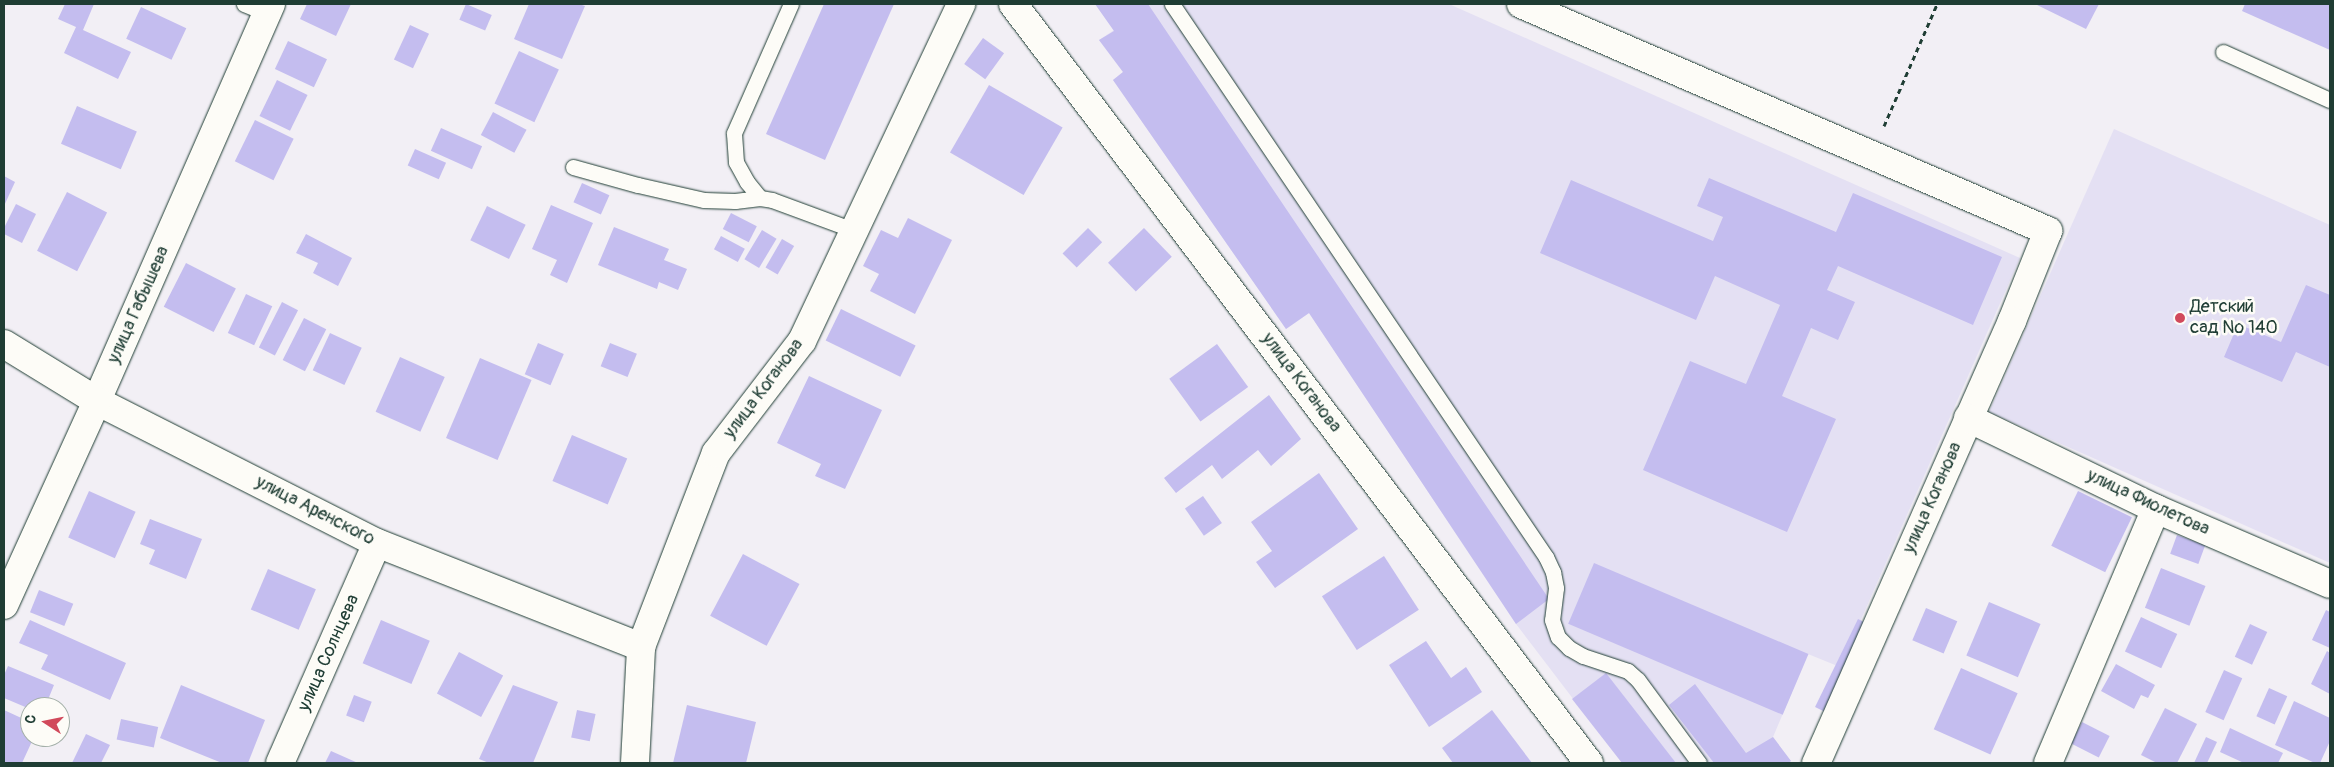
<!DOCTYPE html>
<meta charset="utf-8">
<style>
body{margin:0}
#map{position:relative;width:2334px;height:767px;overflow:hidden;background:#f2eff5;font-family:Pangolin,sans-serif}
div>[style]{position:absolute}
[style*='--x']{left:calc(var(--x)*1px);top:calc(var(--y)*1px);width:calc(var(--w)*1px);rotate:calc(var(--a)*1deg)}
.built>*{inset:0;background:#e4e0f3}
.building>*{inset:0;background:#c4bdef;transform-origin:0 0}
.path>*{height:3px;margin-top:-1.5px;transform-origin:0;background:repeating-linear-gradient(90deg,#1f3d34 0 5px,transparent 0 9px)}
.roads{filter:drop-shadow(0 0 1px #1f3d34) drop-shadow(0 0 1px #1f3d34)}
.lane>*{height:15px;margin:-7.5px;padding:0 7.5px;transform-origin:7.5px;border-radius:7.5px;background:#fdfcf7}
.street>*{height:28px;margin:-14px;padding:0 14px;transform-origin:14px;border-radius:14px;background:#fdfcf7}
.secondary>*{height:28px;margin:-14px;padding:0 14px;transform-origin:14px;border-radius:14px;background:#fdfcf7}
.dots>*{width:14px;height:14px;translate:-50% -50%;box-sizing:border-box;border:2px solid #fdfcf7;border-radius:50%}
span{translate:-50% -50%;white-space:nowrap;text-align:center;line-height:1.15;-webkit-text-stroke:5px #fdfcf7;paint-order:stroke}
.street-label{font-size:18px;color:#1f3d34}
.poi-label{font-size:18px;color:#1f3d34}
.left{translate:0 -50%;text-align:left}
.frame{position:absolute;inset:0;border:5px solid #1f3d34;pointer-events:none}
.north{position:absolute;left:20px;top:697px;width:50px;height:50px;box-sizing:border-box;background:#fdfcf7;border:1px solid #a4b0a9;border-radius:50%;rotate:281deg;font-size:14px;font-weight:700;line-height:20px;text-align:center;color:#1f3d34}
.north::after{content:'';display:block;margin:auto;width:18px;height:22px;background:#d1495b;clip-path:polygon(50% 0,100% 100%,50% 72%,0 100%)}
</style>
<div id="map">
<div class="built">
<i style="clip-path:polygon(1095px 4px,1449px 4px,2020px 258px,1840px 667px,1808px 654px,1773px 737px,1791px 761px,1788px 763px,1622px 763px,1516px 624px,1309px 313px,1286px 329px,1113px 80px,1123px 72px,1099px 40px,1114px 30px)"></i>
<i style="clip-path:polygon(2114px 129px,2330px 225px,2330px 563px,1989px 412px)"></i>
</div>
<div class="building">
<i style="clip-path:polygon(65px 4px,94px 4px,83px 30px,131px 52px,118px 79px,64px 53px,76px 27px,58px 19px)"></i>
<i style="clip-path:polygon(307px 4px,351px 4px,336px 36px,300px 19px)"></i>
<i style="left:466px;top:4px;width:28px;height:17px;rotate:23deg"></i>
<i style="clip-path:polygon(529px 4px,579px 4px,585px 6px,562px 59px,514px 39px)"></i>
<i style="clip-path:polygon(824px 4px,894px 4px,825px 160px,766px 134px)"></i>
<i style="clip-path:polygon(1095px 4px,1148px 4px,1549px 599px,1516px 624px,1309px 313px,1286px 329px,1113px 80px,1123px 72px,1099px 40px,1114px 31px)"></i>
<i style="clip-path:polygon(2035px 4px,2099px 4px,2086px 29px)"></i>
<i style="clip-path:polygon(2245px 4px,2330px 4px,2330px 50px,2242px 11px)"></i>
<i style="left:141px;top:7px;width:50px;height:35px;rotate:25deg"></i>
<i style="left:410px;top:25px;width:21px;height:38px;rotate:25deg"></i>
<i style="left:983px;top:38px;width:26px;height:32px;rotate:36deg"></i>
<i style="left:288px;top:41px;width:43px;height:31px;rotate:25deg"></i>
<i style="left:519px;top:51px;width:44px;height:58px;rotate:25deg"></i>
<i style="left:277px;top:80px;width:34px;height:40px;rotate:26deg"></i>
<i style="left:989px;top:85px;width:85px;height:78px;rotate:30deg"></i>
<i style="left:77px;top:106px;width:65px;height:41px;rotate:23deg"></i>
<i style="left:493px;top:112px;width:38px;height:26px;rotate:28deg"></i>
<i style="left:255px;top:120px;width:43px;height:46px;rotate:26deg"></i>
<i style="left:441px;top:128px;width:45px;height:25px;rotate:24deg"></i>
<i style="left:415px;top:149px;width:34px;height:18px;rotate:24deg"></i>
<i style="clip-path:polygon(4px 176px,15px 182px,4px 206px)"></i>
<i style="clip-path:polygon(1709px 178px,1836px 232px,1853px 193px,2002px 257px,1973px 325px,1838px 266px,1827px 290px,1855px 302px,1838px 340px,1811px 328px,1782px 396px,1836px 419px,1787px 532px,1643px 470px,1690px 361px,1746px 384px,1780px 305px,1715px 276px,1696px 320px,1540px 253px,1571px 180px,1713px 241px,1723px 217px,1697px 206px)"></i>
<i style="left:582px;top:183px;width:30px;height:21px;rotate:24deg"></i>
<i style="left:67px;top:192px;width:45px;height:66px;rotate:27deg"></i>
<i style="clip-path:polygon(16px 204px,36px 214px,22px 243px,4px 234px,4px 228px)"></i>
<i style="clip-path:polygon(551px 205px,593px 223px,567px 283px,550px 275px,557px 260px,532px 249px)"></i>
<i style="left:487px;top:206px;width:43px;height:38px;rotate:26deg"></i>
<i style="left:731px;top:213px;width:29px;height:18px;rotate:27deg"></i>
<i style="clip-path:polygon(908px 218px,952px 240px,915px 314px,870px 291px,879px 274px,863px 266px,881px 230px,898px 238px)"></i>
<i style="clip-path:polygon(614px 227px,669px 249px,664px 260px,687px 269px,678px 290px,659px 282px,657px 289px,598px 265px)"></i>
<i style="left:1088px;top:228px;width:20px;height:36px;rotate:45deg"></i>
<i style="left:1144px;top:228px;width:40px;height:50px;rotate:46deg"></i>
<i style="left:762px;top:230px;width:17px;height:34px;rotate:31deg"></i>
<i style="clip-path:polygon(306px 234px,352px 258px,338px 286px,313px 273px,318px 263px,296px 253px)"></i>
<i style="left:721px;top:236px;width:27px;height:15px;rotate:28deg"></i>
<i style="left:782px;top:239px;width:14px;height:33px;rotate:30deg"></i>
<i style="left:186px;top:263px;width:56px;height:49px;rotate:27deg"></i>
<i style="clip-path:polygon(2306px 285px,2330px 295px,2330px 367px,2296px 352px,2282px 382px,2224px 357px,2238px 324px,2281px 342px)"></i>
<i style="left:246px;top:294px;width:29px;height:43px;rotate:25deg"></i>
<i style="left:282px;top:302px;width:18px;height:51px;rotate:27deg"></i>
<i style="left:841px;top:309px;width:83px;height:35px;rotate:26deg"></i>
<i style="left:304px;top:318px;width:25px;height:47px;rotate:27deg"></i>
<i style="left:330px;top:333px;width:35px;height:41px;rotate:25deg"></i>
<i style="left:538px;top:343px;width:28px;height:34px;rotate:23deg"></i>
<i style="left:610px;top:343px;width:29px;height:25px;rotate:22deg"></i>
<i style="left:1217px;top:344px;width:53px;height:59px;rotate:54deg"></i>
<i style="left:400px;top:357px;width:49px;height:60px;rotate:24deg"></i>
<i style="left:480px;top:358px;width:56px;height:87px;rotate:23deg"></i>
<i style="clip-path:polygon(809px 376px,882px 410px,845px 489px,815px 476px,821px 464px,777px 443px)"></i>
<i style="clip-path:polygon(1269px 395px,1301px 439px,1271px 466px,1258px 450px,1222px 479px,1212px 465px,1176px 493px,1164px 478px)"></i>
<i style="left:572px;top:435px;width:60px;height:50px;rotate:23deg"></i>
<i style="clip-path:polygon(1319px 473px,1358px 529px,1275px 588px,1256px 562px,1272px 551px,1251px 522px)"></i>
<i style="left:89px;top:491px;width:51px;height:51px;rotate:24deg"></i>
<i style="left:2078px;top:491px;width:60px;height:61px;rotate:26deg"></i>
<i style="left:1203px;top:496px;width:33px;height:22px;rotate:55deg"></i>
<i style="clip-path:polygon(150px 519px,202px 539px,186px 579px,149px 564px,155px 550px,140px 544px)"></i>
<i style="left:2177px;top:535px;width:30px;height:20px;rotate:20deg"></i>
<i style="left:743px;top:554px;width:64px;height:70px;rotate:28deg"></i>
<i style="left:1384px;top:556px;width:64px;height:74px;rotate:57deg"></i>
<i style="left:1594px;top:563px;width:233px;height:66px;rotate:23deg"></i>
<i style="left:2161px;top:568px;width:48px;height:43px;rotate:22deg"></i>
<i style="left:268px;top:569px;width:52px;height:44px;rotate:23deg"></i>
<i style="left:39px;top:590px;width:37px;height:24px;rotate:22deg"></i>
<i style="left:1989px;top:602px;width:56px;height:58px;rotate:23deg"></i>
<i style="left:1926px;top:608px;width:34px;height:35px;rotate:23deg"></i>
<i style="clip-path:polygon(2326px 610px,2330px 612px,2330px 648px,2312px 640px)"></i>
<i style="left:2141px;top:617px;width:40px;height:38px;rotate:25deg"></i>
<i style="left:1858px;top:619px;width:25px;height:98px;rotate:26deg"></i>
<i style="clip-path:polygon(30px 620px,126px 663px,110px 700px,41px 669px,48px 655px,19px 643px)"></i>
<i style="left:381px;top:620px;width:53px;height:47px;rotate:23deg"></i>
<i style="left:2250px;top:624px;width:19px;height:36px;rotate:25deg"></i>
<i style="clip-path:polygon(1426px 641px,1451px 678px,1466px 667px,1482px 692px,1429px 727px,1389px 665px)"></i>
<i style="clip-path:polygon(2327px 651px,2330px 653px,2330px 694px,2311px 684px)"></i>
<i style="left:459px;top:652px;width:50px;height:47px;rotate:28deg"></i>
<i style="clip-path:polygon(2116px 664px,2155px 685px,2148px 698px,2141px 695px,2134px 709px,2101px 691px)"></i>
<i style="clip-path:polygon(8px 666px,54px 685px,45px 707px,30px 707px,30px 709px,4px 698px,4px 675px)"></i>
<i style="left:1961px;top:668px;width:62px;height:67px;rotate:24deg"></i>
<i style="left:2224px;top:670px;width:20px;height:46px;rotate:24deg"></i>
<i style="clip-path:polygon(1606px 673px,1676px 763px,1622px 763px,1572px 699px)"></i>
<i style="clip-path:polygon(1695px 684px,1746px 753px,1773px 737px,1791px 761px,1788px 763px,1714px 763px,1669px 705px)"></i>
<i style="clip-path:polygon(181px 685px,265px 720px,248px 763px,222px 763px,160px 738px)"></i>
<i style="clip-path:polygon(513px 685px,558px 702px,533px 763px,489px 763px,479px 759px)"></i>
<i style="left:2269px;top:688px;width:20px;height:31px;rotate:24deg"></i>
<i style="left:354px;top:695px;width:19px;height:22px;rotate:21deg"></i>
<i style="clip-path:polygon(2294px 701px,2330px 718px,2330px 741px,2320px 763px,2315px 763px,2275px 745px)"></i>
<i style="clip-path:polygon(687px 705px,756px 722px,746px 763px,673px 763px)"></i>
<i style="clip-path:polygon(2165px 708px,2197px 724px,2177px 763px,2157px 763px,2141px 755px)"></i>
<i style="clip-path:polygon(4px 710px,30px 722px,30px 737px,34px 737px,22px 763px,4px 763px)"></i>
<i style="left:577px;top:710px;width:19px;height:28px;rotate:12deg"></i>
<i style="clip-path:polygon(1492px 710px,1532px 763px,1453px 763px,1442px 748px)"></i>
<i style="left:121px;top:719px;width:38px;height:21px;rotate:12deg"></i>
<i style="left:2082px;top:722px;width:31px;height:24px;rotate:27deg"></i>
<i style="clip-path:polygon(2230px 728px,2283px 753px,2278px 763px,2244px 763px,2220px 752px)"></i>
<i style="clip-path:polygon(86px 734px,110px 745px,101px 763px,72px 763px)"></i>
<i style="clip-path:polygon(2206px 737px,2217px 742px,2207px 763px,2194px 763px)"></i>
<i style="clip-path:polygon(331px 751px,358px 763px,325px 763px)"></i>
</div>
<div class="path">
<i style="--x:1884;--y:126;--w:133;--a:-66.5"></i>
</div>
<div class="roads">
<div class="lane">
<i style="--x:244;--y:4;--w:24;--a:22"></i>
<i style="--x:1172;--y:4;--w:668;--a:55.93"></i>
<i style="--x:1546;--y:557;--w:17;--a:65"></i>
<i style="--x:1553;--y:572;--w:16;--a:79"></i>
<i style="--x:1556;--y:588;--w:32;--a:97"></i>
<i style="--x:1552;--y:620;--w:18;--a:71"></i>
<i style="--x:1558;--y:637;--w:16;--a:45"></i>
<i style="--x:1569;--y:648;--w:16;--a:30"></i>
<i style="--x:1583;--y:656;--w:47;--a:18.4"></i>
<i style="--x:1628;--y:671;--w:13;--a:42"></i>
<i style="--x:1638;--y:680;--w:103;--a:53.7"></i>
<i style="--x:2223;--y:52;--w:117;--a:24.2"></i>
<i style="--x:573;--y:167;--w:67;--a:15.5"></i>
<i style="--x:638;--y:185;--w:68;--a:12.8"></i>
<i style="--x:704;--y:200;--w:31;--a:2"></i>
<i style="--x:735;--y:201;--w:25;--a:-7"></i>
<i style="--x:760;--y:198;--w:12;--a:9"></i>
<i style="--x:772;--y:200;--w:86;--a:20.3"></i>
<i style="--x:760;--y:198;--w:21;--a:-129"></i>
<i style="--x:747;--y:182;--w:23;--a:-119"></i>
<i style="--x:736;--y:162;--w:29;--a:-94"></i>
<i style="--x:734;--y:133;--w:141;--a:-66.2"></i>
</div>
<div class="street">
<i style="--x:271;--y:4;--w:433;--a:113.7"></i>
<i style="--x:97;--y:401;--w:314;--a:26.9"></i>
<i style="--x:377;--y:543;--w:284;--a:21.5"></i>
<i style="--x:1013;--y:4;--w:953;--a:52.81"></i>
<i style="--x:1521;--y:4;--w:574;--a:23.3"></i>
<i style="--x:2048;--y:231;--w:97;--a:111.8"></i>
<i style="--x:2012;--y:321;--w:484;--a:113.9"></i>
<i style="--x:1968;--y:418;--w:209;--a:25.8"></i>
<i style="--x:2156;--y:509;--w:189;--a:23.3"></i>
<i style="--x:280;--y:763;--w:240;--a:-66.2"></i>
<i style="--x:635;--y:763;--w:116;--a:-87"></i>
<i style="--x:641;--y:647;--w:208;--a:-68.9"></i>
<i style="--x:716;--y:453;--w:141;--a:-52.5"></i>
<i style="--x:802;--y:341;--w:373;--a:-64.7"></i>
<i style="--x:2048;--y:763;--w:276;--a:-67"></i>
</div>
<div class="secondary">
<i style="--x:4;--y:344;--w:109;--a:31.5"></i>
<i style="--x:97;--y:401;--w:224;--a:114.5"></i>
</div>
</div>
<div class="dots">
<i style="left:2180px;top:318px;background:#d1495b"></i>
</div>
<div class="street-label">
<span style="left:139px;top:305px;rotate:-66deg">улица Габышева</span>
<span style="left:1301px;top:383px;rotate:53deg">улица Коганова</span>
<span style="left:764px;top:389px;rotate:-53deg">улица Коганова</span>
<span style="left:1933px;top:498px;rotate:-66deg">улица Коганова</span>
<span style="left:2148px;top:503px;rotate:25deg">улица Фиолетова</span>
<span style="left:315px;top:511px;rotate:27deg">улица Аренского</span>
<span style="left:329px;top:653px;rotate:-66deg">улица Солнцева</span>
</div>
<div class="poi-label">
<span class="left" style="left:2190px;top:318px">Детский<br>сад № 140</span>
</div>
<div class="frame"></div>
<div class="north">С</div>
</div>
